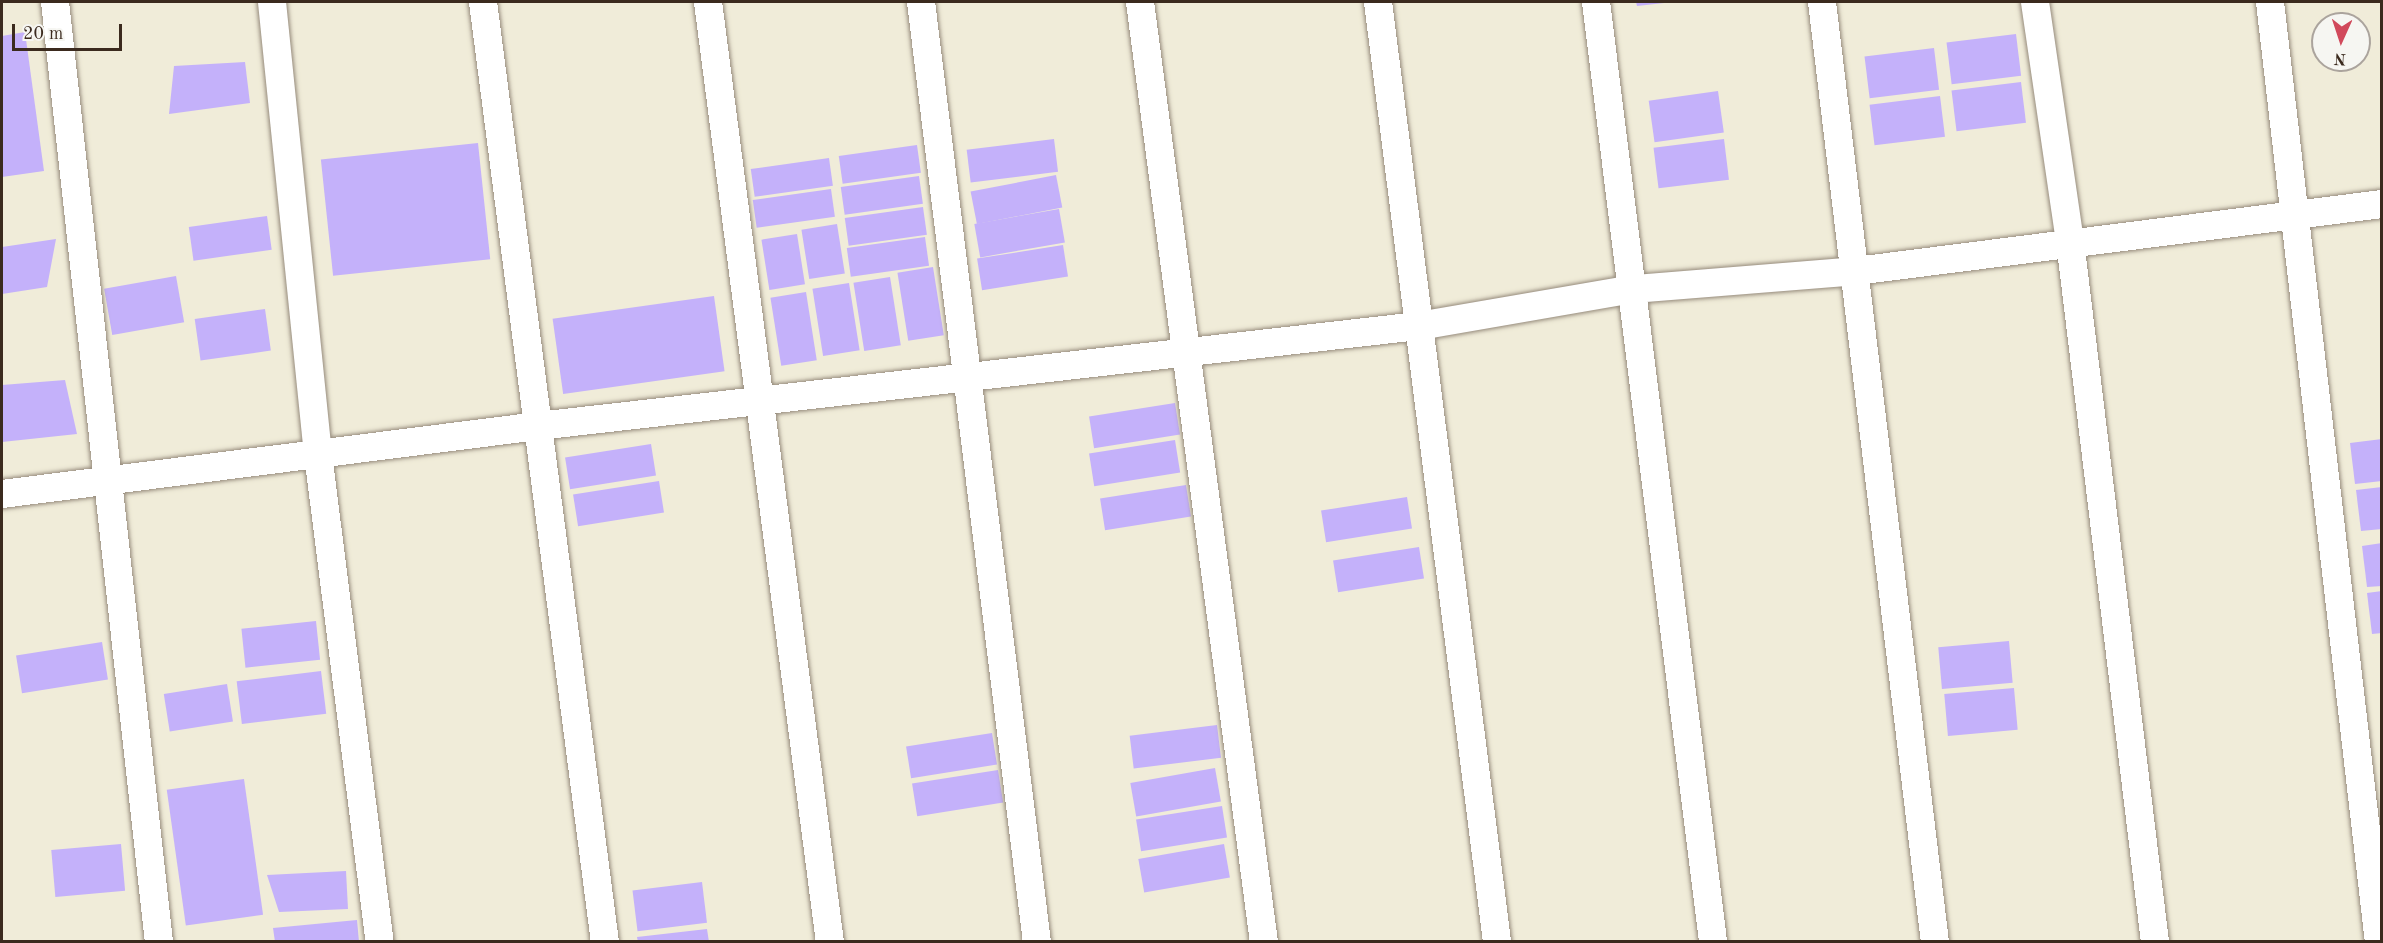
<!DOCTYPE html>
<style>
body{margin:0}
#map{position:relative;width:2383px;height:943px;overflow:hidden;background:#f0ecd9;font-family:"Old Standard TT",serif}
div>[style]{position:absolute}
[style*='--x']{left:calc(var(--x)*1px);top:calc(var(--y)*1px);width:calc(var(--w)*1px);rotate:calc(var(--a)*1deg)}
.building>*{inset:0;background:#c4b1fa;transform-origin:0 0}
.roads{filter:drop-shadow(0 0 2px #968b7c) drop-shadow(0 0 2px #968b7c)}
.street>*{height:28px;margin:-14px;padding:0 14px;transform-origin:14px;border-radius:14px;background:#fff}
span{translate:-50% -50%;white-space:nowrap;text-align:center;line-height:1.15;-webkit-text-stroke:5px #f6f6f2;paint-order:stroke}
.frame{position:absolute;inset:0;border:3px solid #3b2a1e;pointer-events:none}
.north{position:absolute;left:2311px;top:12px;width:60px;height:60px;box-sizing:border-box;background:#f6f6f2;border:2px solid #aba49d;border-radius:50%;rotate:183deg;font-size:16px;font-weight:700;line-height:24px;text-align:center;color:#3b2a1e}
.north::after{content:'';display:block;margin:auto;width:21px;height:27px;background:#d1495b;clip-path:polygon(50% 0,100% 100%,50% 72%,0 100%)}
.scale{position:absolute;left:12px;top:24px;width:110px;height:27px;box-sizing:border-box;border:3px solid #3b2a1e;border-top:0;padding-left:8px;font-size:18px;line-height:21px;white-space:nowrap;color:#3b2a1e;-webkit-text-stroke:4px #f6f6f2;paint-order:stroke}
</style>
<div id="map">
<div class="building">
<i style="clip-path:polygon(1636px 2px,1663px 2px,1664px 3px,1637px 6px)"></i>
<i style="clip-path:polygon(25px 32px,44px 171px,2px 177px,2px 36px)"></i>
<i style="left:2016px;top:34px;width:42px;height:70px;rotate:83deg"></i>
<i style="left:1934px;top:48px;width:42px;height:70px;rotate:83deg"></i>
<i style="clip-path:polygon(245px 62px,250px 103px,169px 114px,174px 66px)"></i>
<i style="left:2021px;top:82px;width:41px;height:70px;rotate:83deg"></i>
<i style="left:1718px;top:91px;width:42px;height:70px;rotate:82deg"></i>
<i style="left:1940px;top:96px;width:41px;height:71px;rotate:83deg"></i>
<i style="left:1054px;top:139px;width:33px;height:88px;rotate:83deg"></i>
<i style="left:1724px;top:139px;width:41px;height:71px;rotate:83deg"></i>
<i style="left:478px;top:143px;width:117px;height:158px;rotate:84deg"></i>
<i style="left:917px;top:145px;width:28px;height:79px;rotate:82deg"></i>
<i style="left:829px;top:158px;width:28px;height:79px;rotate:82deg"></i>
<i style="left:1056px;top:175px;width:33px;height:87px;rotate:79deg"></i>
<i style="left:919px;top:176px;width:28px;height:79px;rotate:82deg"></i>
<i style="left:831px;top:189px;width:28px;height:79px;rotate:82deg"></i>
<i style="left:923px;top:207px;width:28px;height:79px;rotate:82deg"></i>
<i style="left:1059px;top:209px;width:34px;height:86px;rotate:80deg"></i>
<i style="left:267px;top:216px;width:34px;height:79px;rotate:82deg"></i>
<i style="left:837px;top:224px;width:50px;height:36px;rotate:81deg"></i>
<i style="left:797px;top:234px;width:51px;height:36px;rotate:81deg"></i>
<i style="left:925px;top:237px;width:29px;height:79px;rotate:82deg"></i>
<i style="clip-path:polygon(56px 239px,47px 287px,2px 294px,2px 247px)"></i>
<i style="left:1063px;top:245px;width:32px;height:87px;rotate:81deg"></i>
<i style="left:933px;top:267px;width:69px;height:36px;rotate:81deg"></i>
<i style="left:176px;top:276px;width:47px;height:73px;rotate:80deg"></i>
<i style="left:890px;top:277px;width:69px;height:37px;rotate:81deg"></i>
<i style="left:849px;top:283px;width:68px;height:37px;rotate:81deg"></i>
<i style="left:806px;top:292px;width:69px;height:36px;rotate:81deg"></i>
<i style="left:714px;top:296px;width:76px;height:163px;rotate:82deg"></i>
<i style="left:265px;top:309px;width:42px;height:71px;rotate:82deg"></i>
<i style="clip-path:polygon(65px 380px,77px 434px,2px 442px,2px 385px)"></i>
<i style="left:1175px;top:403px;width:32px;height:87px;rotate:81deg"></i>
<i style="clip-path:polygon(2382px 439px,2382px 481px,2355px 484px,2350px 443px)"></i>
<i style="left:1175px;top:440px;width:33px;height:87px;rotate:81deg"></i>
<i style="left:651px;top:444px;width:32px;height:87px;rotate:81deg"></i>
<i style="left:659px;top:481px;width:32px;height:87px;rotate:81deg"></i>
<i style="left:1186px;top:485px;width:32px;height:87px;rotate:81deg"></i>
<i style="clip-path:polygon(2382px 487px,2382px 529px,2361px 531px,2356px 490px)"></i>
<i style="left:1407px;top:497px;width:32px;height:87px;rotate:81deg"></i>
<i style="clip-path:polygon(2382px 543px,2382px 586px,2367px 587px,2362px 546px)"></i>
<i style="left:1419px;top:547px;width:32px;height:87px;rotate:81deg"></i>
<i style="clip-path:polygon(2382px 591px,2382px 633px,2372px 634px,2367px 593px)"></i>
<i style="left:316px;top:621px;width:39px;height:75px;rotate:84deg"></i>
<i style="left:2009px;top:641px;width:42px;height:71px;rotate:85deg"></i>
<i style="left:102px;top:642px;width:38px;height:87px;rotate:81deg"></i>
<i style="left:321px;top:671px;width:43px;height:85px;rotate:83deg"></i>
<i style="left:227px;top:684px;width:38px;height:64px;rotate:81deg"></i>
<i style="left:2014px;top:688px;width:42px;height:70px;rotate:85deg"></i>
<i style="left:1217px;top:725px;width:33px;height:88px;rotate:83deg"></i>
<i style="left:992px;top:733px;width:32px;height:87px;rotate:81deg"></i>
<i style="left:1215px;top:768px;width:34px;height:86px;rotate:80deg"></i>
<i style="left:998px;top:770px;width:33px;height:87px;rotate:81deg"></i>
<i style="left:244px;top:779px;width:137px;height:78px;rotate:82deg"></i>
<i style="left:1222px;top:806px;width:32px;height:87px;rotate:81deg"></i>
<i style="left:121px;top:844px;width:47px;height:70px;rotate:85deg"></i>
<i style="left:1224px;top:844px;width:34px;height:87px;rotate:80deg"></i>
<i style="clip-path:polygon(346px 871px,348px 909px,279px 912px,267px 875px)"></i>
<i style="left:702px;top:882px;width:41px;height:70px;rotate:83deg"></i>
<i style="clip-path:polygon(357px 920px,359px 942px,275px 942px,273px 928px)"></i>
<i style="clip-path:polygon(707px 929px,709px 942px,638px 942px,637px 937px)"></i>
</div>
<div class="roads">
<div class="street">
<i style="--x:55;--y:2;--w:946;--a:83.69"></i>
<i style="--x:272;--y:2;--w:454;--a:84.2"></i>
<i style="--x:318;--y:454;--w:492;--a:82.8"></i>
<i style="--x:483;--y:2;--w:948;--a:82.61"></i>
<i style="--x:708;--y:2;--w:948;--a:82.61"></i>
<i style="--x:921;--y:2;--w:947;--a:82.97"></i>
<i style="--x:1140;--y:2;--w:948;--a:82.49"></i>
<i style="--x:1378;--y:2;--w:948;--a:82.78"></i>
<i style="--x:1596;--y:2;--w:947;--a:82.9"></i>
<i style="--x:1822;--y:2;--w:947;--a:83.15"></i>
<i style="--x:2035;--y:2;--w:242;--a:81.7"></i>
<i style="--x:2070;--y:241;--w:706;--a:83.09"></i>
<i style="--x:2270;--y:2;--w:946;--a:83.39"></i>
<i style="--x:2;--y:494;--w:540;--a:-7.23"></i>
<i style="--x:538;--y:426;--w:887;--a:-6.48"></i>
<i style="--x:1419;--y:326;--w:218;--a:-9.8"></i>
<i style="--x:1634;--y:289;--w:223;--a:-4.6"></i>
<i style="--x:1856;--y:271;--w:530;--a:-7.26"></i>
</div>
</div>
<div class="frame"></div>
<div class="north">N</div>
<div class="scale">20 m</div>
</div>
